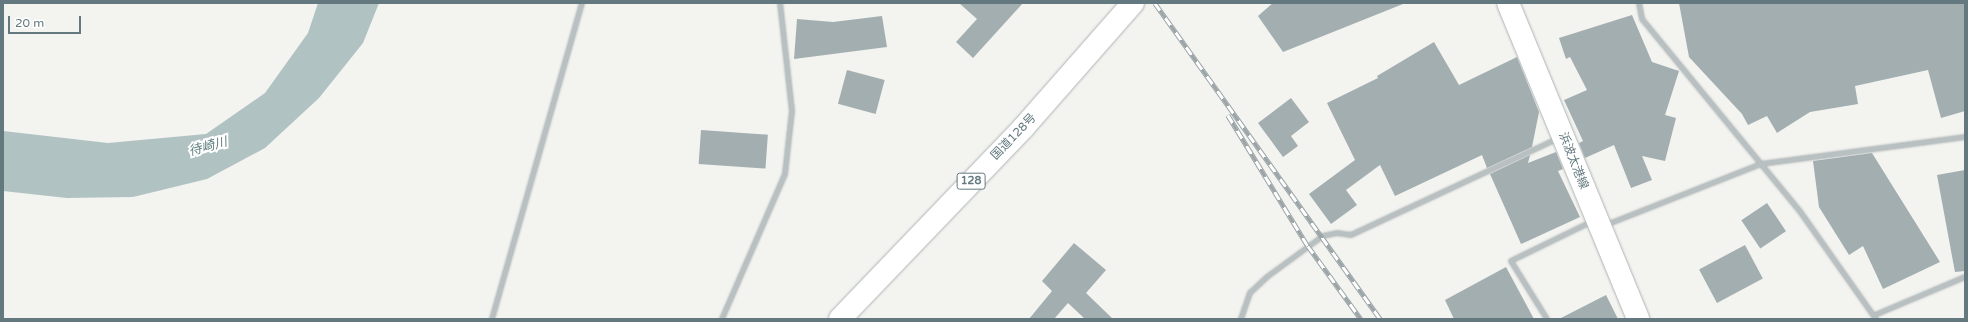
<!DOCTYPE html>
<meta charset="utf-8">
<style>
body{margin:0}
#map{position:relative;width:1968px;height:322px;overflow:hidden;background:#f3f3ef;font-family:"Varela Round","Noto Sans JP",sans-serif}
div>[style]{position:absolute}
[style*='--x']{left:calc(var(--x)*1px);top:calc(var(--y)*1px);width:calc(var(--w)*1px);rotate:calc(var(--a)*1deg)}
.water>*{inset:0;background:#b0c2c2}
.building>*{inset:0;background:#a3aeb0;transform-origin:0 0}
.roads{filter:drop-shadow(0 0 1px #acb4b6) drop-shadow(0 0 1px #acb4b6)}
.street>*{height:4px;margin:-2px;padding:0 2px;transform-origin:2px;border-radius:2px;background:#b9c0c1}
.secondary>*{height:22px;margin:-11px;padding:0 11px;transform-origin:11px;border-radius:11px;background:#fff}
.highway>*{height:22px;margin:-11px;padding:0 11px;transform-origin:11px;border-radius:11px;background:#fff}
.rail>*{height:4.5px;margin-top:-2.25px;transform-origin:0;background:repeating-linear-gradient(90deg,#fff 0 9px,#9ba4a7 0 18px);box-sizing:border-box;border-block:1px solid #9ba4a7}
span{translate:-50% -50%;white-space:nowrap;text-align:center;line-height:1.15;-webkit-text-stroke:4px #fff;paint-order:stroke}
.shield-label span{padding:1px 3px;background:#fff;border:1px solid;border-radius:3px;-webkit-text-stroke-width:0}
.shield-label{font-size:11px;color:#63797f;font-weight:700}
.street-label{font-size:12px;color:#63797f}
.water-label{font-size:13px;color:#5f7c7d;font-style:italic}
.frame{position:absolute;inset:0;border:4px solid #63797f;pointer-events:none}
.scale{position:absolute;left:8px;top:16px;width:73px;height:18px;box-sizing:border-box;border:2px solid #63797f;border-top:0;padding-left:5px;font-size:12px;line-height:14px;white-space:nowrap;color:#63797f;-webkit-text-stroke:3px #fff;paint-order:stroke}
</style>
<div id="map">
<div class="water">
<i style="clip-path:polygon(318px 3px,379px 3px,363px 43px,319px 98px,265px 148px,207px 179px,133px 197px,67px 198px,3px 191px,3px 131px,108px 143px,206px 134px,265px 93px,308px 33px)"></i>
</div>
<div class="building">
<i style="clip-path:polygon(959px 3px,1023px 3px,973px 58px,956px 42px,977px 19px)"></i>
<i style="clip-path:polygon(1273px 3px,1403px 3px,1403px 4px,1283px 52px,1258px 16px)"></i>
<i style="clip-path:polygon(1679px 3px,1965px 3px,1965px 111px,1941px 118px,1928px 70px,1855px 86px,1858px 104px,1810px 112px,1777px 133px,1767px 116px,1748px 125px,1742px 114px,1689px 57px)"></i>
<i style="clip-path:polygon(1632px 15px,1652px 62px,1679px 71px,1665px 115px,1676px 118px,1665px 161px,1642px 156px,1652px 180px,1631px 188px,1614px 145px,1585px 158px,1579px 143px,1583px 141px,1564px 100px,1587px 90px,1570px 57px,1566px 59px,1559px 38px)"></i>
<i style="clip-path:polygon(882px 16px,887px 47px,794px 59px,797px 19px,833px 22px)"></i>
<i style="clip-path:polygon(1434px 42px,1459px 85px,1517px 57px,1539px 112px,1532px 147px,1487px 168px,1482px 155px,1395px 196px,1380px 165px,1346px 190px,1357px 205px,1331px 224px,1309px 194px,1355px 160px,1327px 103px,1378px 78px,1377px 76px)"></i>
<i style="left:847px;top:70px;width:39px;height:35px;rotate:15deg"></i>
<i style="clip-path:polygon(1291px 98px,1309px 122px,1291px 136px,1298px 146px,1283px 157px,1258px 123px)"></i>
<i style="left:701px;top:130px;width:67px;height:34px;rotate:4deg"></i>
<i style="clip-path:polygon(1556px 152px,1563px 169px,1558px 171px,1580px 217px,1521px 244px,1490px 174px,1530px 155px,1528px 163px)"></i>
<i style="clip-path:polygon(1872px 153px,1940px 262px,1883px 289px,1863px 246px,1849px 255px,1819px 207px,1813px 161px)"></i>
<i style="clip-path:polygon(1965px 170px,1965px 271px,1955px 272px,1937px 175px)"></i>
<i style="left:1767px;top:203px;width:34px;height:31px;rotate:56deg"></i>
<i style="clip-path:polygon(1074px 243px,1106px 270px,1086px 293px,1113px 319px,1085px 319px,1068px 303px,1054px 319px,1029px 319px,1052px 291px,1042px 281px)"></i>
<i style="left:1745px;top:245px;width:38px;height:52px;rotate:62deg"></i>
<i style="clip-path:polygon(1506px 267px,1534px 319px,1454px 319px,1445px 300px)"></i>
<i style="clip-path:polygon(1606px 295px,1618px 319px,1559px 319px)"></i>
</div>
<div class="roads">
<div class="street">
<i style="--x:1639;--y:3;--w:16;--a:79"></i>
<i style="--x:1642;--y:19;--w:247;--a:50.6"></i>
<i style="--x:1799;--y:210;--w:133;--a:54.8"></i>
<i style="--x:1606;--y:225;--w:167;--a:-21.5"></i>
<i style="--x:1761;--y:164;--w:206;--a:-7.5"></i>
<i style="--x:1875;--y:315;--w:98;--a:-22.9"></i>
<i style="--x:492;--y:319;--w:329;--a:-74.1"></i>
<i style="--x:722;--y:319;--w:158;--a:-66.5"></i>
<i style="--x:785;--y:174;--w:63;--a:-83.7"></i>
<i style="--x:792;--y:111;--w:109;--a:-96.3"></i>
<i style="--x:1241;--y:319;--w:28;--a:-71"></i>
<i style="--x:1250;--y:293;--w:23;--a:-43"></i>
<i style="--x:1267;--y:277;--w:69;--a:-36.2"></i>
<i style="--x:1323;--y:236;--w:14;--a:-12"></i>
<i style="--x:1337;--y:233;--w:14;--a:8"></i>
<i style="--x:1351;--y:235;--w:227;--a:-25"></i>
<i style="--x:1547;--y:319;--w:68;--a:-121.8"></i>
<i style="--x:1511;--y:261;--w:89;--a:-26"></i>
</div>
<div class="secondary">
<i style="--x:1508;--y:3;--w:342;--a:67.6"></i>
</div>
<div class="highway">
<i style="--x:840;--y:319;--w:266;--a:-46.2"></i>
<i style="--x:1024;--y:127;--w:165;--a:-48.7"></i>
</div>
</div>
<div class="rail">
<i style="--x:1155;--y:3;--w:388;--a:54.5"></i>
<i style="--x:1228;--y:115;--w:153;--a:58.6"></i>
<i style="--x:1308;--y:246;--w:90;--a:54"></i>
</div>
<div class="shield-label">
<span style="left:971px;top:181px">128</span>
</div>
<div class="street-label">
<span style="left:1014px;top:137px;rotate:-46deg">国道128号</span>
<span style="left:1573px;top:161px;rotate:68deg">浜波太港線</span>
</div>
<div class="water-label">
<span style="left:208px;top:147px;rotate:-15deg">待崎川</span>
</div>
<div class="frame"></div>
<div class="scale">20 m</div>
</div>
